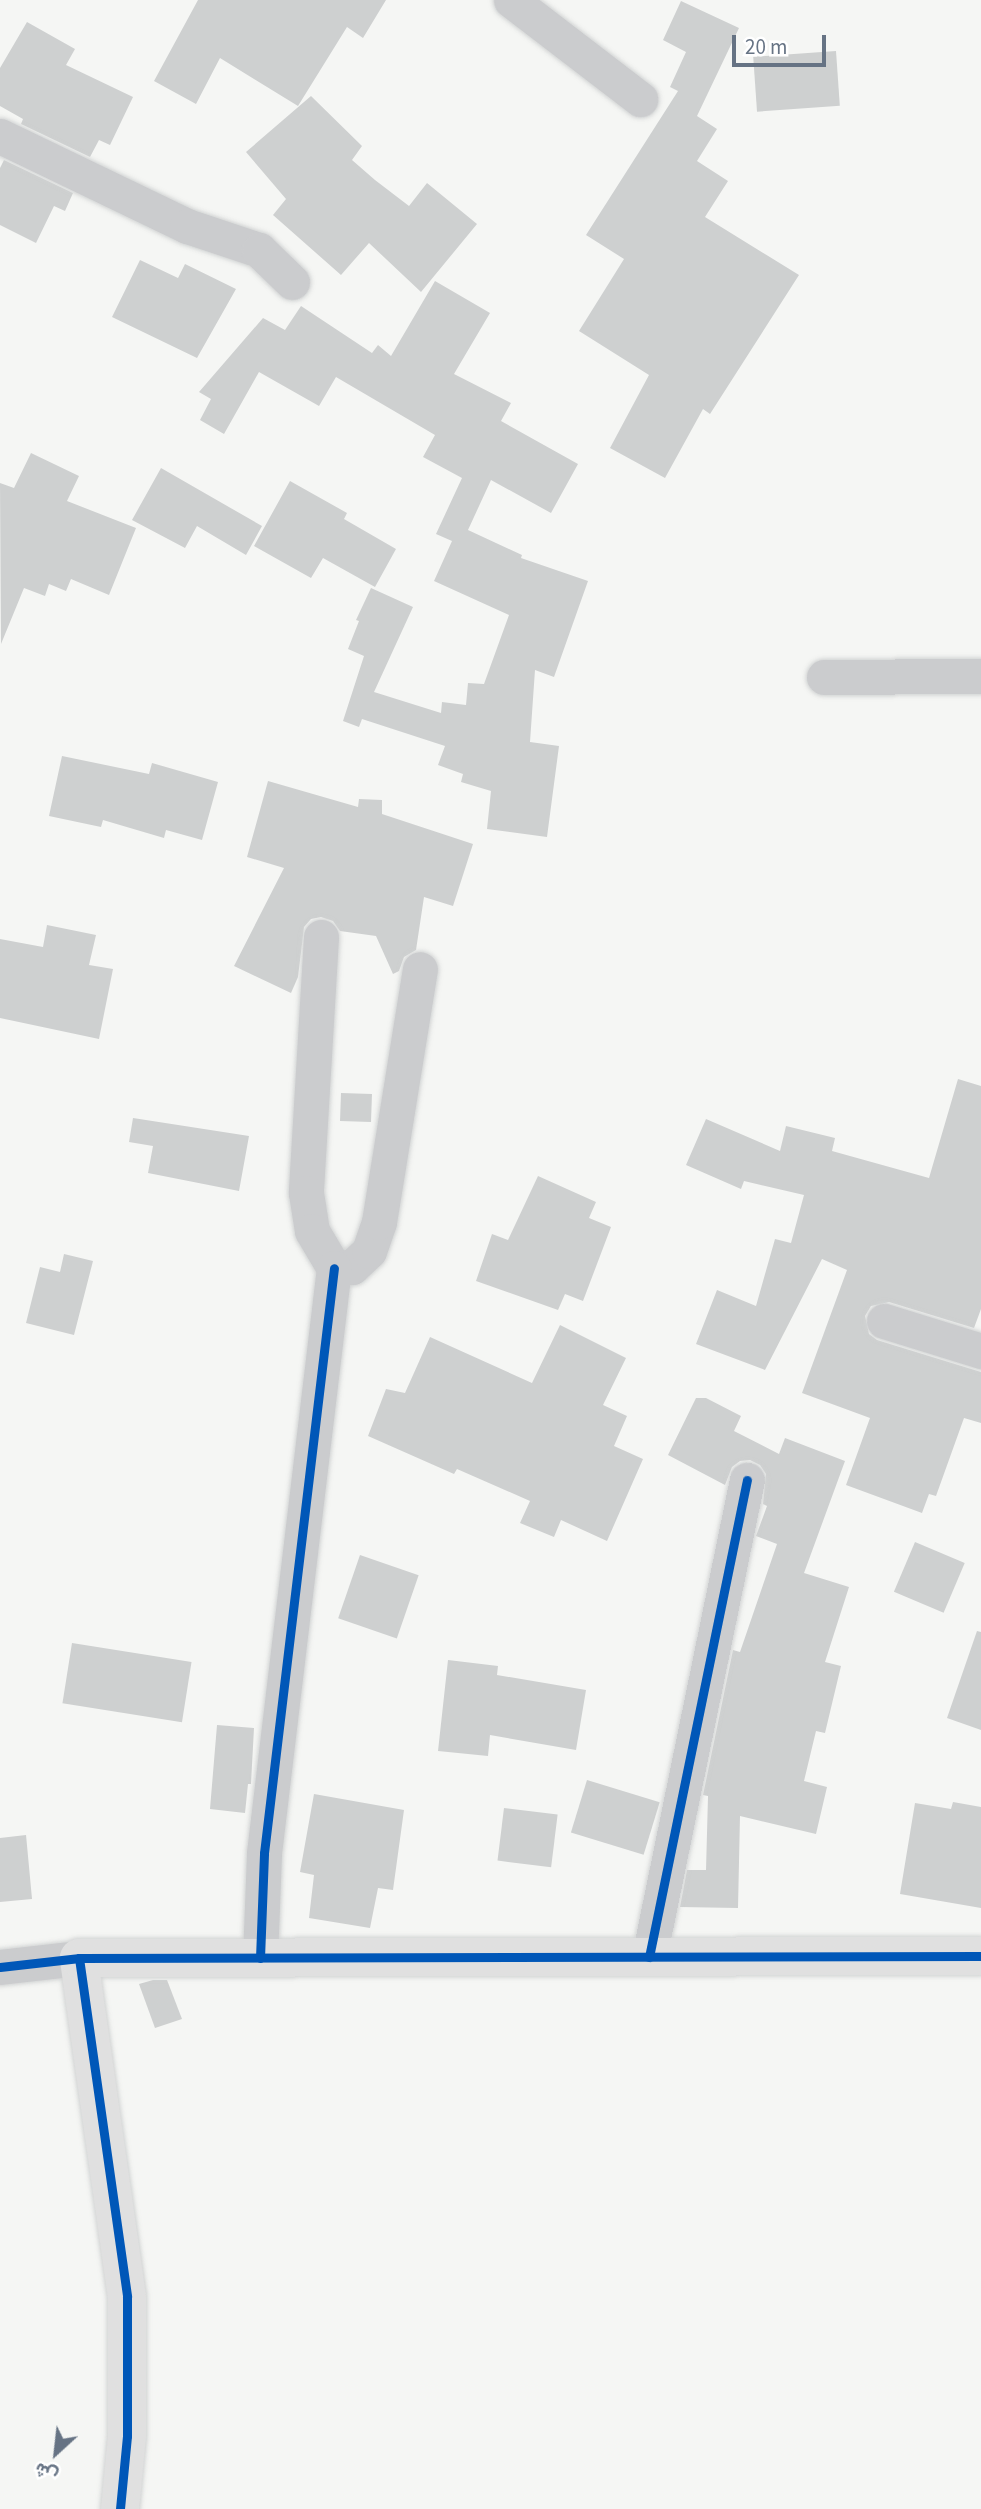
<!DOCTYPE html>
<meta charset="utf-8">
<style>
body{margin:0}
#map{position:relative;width:981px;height:2509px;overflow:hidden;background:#f5f6f4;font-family:"Source Sans 3",Vazirmatn,sans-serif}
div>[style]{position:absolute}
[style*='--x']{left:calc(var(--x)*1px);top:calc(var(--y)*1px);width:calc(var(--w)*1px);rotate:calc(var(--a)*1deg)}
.building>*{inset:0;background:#ced0d0;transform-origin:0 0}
.roads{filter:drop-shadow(0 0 2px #d2d4d4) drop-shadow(0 0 2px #d2d4d4)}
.street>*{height:35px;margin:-17.5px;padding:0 17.5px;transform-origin:17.5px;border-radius:17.5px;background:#cbccce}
.secondary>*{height:38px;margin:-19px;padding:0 19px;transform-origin:19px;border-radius:19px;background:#e0e0e0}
.cycleway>*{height:9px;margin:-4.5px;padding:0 4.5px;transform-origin:4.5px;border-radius:4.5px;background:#0057b8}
span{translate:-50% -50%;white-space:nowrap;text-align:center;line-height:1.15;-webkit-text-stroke:7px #fff;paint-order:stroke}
.north{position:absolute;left:21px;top:2418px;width:70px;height:70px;-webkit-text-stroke:5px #fff;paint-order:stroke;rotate:207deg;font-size:19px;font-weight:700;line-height:28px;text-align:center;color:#667384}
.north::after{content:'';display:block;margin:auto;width:24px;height:32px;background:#667384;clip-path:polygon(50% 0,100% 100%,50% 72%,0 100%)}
.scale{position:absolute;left:732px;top:35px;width:94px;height:32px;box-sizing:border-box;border:4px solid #667384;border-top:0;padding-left:9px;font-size:21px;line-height:24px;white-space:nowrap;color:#667384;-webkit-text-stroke:5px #fff;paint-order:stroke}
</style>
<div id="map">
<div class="building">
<i style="clip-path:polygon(198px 0,386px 0,363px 38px,347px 27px,298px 106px,220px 58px,196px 104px,154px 81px)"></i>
<i style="clip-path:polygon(681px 1px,739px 28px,697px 116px,717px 129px,697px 161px,728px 181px,705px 217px,799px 275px,710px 414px,703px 409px,665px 478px,610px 448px,649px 375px,579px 331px,624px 259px,586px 235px,678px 91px,670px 87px,686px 52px,663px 40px)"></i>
<i style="clip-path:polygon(27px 22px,75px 49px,66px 65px,133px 97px,110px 145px,99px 140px,90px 157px,21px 124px,23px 119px,0 106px,0 68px)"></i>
<i style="left:836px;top:51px;width:55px;height:83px;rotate:86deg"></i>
<i style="clip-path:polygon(311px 96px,362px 146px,352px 160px,375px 180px,409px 206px,427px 183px,477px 224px,421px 292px,369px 243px,341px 275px,273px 215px,286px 199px,246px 152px)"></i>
<i style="clip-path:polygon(4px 160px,73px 193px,65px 211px,54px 206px,36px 243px,0 225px,0 168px)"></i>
<i style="clip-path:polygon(140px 260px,178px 278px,185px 264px,236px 289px,197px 358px,112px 317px)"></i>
<i style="clip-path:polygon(435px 281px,490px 313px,454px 374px,511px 403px,501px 421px,578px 464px,551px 513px,491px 480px,468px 530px,522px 555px,521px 558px,588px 581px,554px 677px,535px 670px,530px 742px,559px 746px,547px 837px,487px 829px,491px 791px,461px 782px,463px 774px,438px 765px,445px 746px,362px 719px,359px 727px,343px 721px,364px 656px,348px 649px,359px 621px,356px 620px,371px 588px,413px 607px,374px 692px,441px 713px,442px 702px,466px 705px,468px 683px,484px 684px,509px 615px,434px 581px,452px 541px,436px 534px,462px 478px,423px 457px,435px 435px,336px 377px,319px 406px,259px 372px,224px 434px,200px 420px,211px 399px,199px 392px,263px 318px,285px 330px,301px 306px,372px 353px,378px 345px,391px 356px)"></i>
<i style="clip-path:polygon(31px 453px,79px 476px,67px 501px,136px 528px,109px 595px,71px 579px,66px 591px,49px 584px,45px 596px,24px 588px,1px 644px,0 483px,14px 488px)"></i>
<i style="clip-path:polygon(161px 468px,262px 526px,246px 555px,197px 526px,185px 548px,132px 520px)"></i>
<i style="clip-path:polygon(290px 481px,347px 513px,344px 519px,396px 549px,375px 587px,323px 558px,311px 578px,254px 546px)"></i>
<i style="clip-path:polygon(62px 756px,149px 774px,152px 763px,218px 782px,202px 840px,166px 830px,164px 838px,103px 820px,101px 827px,49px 816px)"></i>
<i style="clip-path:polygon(268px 781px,358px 807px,359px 799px,382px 800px,382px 814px,473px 844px,453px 906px,424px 897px,416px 950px,404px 957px,399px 971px,393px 974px,376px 936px,340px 931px,333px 921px,321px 917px,311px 919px,304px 927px,298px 977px,291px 993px,234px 966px,284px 868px,247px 857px)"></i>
<i style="clip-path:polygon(47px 925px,96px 935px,89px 965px,113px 969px,99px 1039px,0 1018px,0 939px,43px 947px)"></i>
<i style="clip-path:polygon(958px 1079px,981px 1086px,981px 1309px,974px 1328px,889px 1302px,871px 1306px,865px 1316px,869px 1334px,877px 1340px,981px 1372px,981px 1423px,964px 1418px,936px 1496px,929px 1494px,922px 1513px,846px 1485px,870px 1418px,802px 1393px,847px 1270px,822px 1259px,765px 1370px,696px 1344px,717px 1290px,756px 1306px,775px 1239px,791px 1243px,804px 1195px,744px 1181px,741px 1189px,686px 1165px,706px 1119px,780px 1151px,786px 1126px,835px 1138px,832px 1151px,929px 1178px)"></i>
<i style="left:341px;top:1093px;width:31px;height:28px;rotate:2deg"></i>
<i style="clip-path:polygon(133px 1118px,249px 1136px,239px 1191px,148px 1173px,153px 1146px,129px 1142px)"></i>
<i style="clip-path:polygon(538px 1176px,596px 1202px,589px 1218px,611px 1227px,583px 1301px,565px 1294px,558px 1310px,476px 1281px,492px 1234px,508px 1240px)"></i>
<i style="clip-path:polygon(64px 1254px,93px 1261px,74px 1335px,26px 1323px,40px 1267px,60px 1272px)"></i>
<i style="clip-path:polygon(560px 1325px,626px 1358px,603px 1405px,627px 1416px,614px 1446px,643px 1459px,607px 1541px,561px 1520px,554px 1537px,520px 1523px,530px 1501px,457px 1469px,454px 1474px,368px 1436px,386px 1389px,405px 1393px,430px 1337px,532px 1383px)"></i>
<i style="clip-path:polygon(696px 1398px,706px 1398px,741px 1416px,734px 1431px,779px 1454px,785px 1438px,845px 1461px,804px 1573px,849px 1587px,825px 1662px,841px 1666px,825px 1733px,816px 1731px,804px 1781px,827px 1787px,816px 1834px,740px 1816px,738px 1908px,680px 1907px,687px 1870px,706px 1870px,708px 1796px,703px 1795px,733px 1650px,740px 1652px,777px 1544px,756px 1536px,767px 1506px,763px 1504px,766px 1474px,760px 1465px,750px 1460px,740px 1461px,732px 1467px,725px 1485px,668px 1455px)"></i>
<i style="left:915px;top:1542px;width:54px;height:54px;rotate:23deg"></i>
<i style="left:360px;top:1555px;width:62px;height:67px;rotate:19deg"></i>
<i style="clip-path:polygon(977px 1631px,981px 1632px,981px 1730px,947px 1718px)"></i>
<i style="left:72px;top:1643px;width:121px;height:61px;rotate:9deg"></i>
<i style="clip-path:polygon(448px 1660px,498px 1666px,497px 1675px,586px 1690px,576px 1750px,490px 1735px,488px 1756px,438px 1751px)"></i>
<i style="clip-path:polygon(217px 1725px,254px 1728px,251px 1784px,248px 1784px,245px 1813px,210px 1809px)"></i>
<i style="left:587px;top:1780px;width:76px;height:55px;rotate:17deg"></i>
<i style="clip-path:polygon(314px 1794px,404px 1810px,393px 1890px,378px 1888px,370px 1928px,309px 1918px,314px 1875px,300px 1872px)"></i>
<i style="clip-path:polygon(953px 1802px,981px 1807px,981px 1908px,900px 1894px,915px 1803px,951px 1809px)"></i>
<i style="left:504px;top:1808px;width:54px;height:53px;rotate:7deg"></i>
<i style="clip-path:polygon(26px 1835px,32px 1899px,0 1902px,0 1838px)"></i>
<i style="clip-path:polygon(153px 1980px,167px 1980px,182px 2019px,155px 2028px,139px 1984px)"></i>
</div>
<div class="roads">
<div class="street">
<i style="--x:511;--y:0;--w:163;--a:37.5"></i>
<i style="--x:0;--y:136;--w:208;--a:25.7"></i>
<i style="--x:187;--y:226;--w:76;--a:18.4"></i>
<i style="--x:259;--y:250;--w:46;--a:44.1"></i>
<i style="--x:824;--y:677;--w:157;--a:-0.4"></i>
<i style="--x:321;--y:937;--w:256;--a:93.4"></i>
<i style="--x:306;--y:1193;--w:38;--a:81"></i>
<i style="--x:312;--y:1231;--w:43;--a:59.3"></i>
<i style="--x:334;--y:1268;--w:18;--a:-3"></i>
<i style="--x:352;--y:1267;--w:23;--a:-43"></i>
<i style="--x:369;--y:1251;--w:31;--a:-71"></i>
<i style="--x:379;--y:1222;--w:256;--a:-80.8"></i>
<i style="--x:884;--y:1321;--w:102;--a:17.2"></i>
<i style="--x:649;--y:1957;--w:487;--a:-78.4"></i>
<i style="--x:260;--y:1958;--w:105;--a:-87.8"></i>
<i style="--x:264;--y:1853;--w:589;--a:-83.18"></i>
<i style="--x:0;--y:1967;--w:80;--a:-6.5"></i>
</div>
<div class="secondary">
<i style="--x:120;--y:2509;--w:73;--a:-84.5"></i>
<i style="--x:127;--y:2436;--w:139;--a:-90"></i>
<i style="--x:127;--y:2297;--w:342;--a:-98.1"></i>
<i style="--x:79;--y:1958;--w:902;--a:-0.13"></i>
</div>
</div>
<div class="cycleway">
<i style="--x:649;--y:1957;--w:487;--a:-78.4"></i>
<i style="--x:79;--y:1958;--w:342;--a:81.9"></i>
<i style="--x:127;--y:2297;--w:139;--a:90"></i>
<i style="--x:127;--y:2436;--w:73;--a:95.5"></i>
<i style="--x:260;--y:1958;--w:105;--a:-87.8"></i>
<i style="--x:264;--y:1853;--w:589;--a:-83.18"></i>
<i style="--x:0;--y:1967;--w:80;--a:-6.5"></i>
<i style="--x:79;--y:1958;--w:902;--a:-0.13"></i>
</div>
<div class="north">ش</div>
<div class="scale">20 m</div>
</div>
